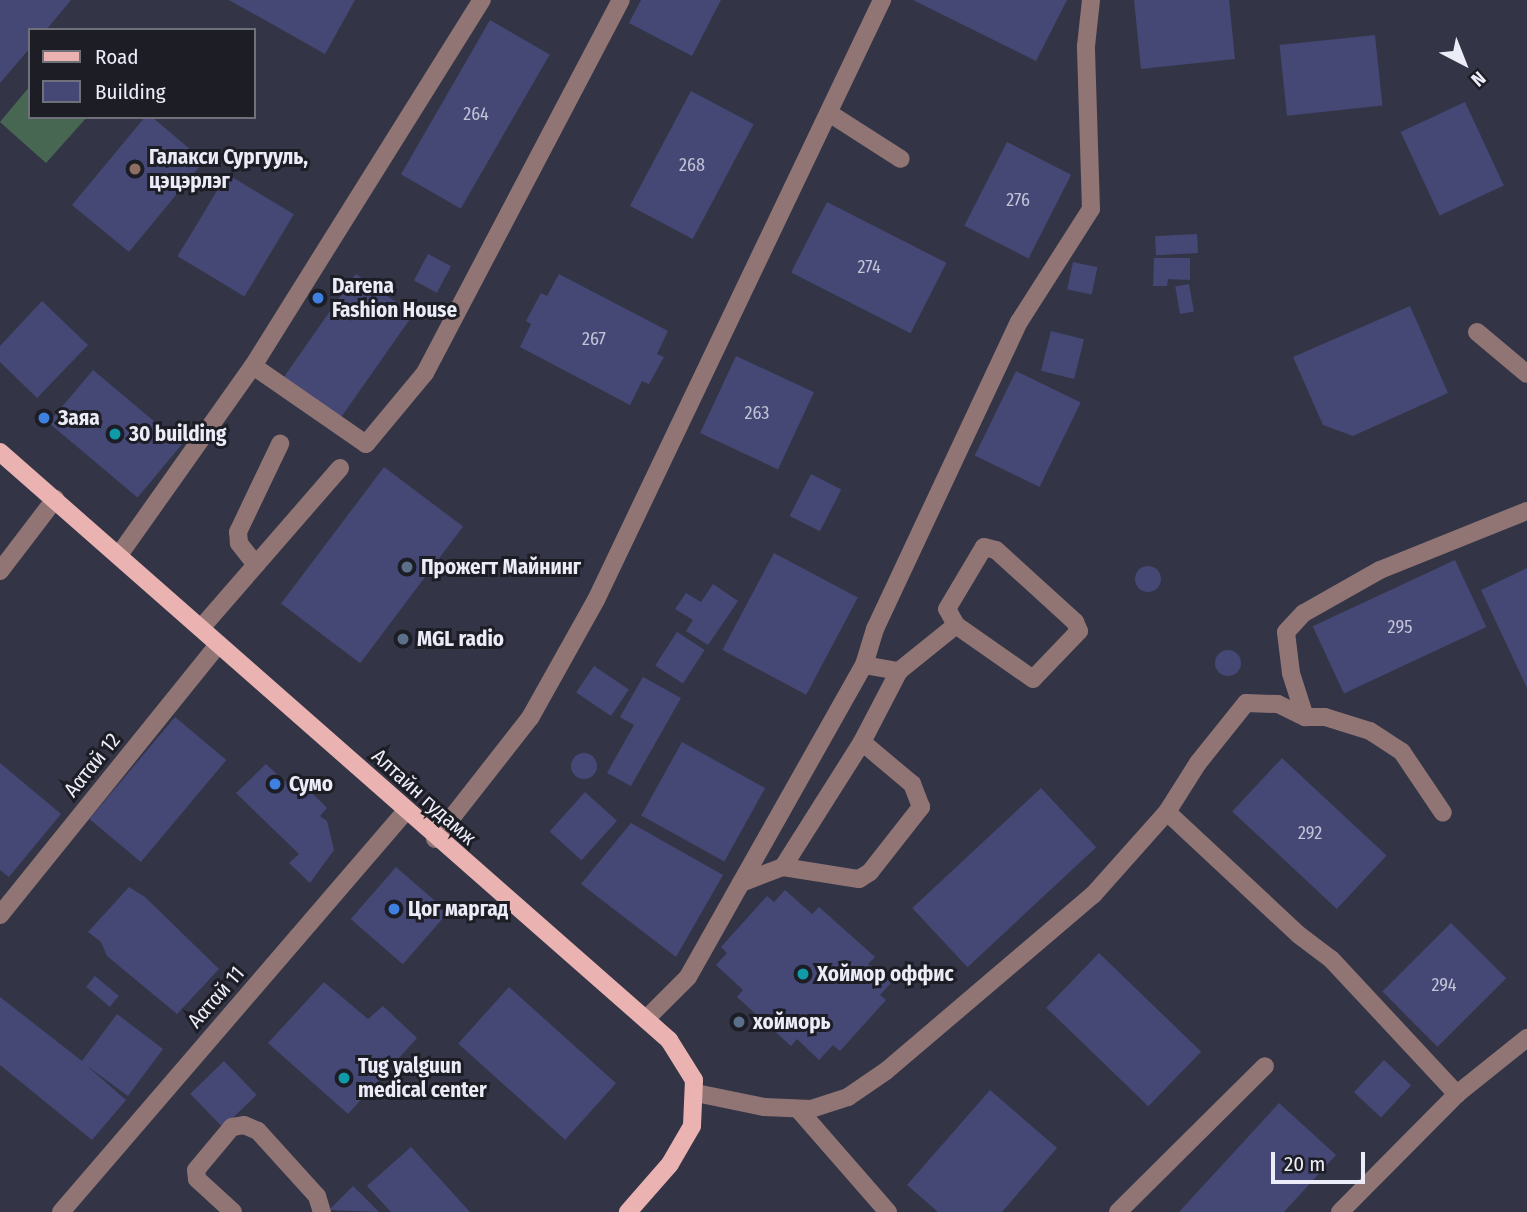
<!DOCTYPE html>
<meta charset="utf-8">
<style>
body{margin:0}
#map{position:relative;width:1527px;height:1212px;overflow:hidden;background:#333546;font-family:"Fira Sans Condensed",sans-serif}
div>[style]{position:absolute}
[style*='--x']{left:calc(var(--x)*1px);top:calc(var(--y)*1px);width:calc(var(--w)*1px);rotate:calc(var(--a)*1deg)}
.green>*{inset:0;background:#486752}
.building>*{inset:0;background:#454775;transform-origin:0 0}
.round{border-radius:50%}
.minor>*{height:18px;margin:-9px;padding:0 9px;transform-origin:9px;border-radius:9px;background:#917574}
.major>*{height:18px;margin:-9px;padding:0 9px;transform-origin:9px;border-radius:9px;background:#eab3b2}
.dots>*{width:19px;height:19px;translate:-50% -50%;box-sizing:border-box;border:4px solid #1c1d25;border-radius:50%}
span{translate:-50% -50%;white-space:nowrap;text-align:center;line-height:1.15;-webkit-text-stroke:6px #1c1d25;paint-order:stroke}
.number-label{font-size:18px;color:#c2c3d7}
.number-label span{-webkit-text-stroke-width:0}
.poi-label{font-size:21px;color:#ebecf8;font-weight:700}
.left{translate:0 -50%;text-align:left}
.street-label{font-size:21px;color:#ebecf8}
.legend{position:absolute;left:28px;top:28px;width:228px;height:91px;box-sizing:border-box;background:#1c1d25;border:2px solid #6f7079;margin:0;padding:9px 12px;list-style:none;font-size:21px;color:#ebecf8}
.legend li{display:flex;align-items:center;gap:14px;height:35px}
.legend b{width:35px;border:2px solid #6f7079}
.north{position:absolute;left:1429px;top:28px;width:70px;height:70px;-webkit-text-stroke:5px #1c1d25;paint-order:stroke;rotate:138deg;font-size:19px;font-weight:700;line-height:28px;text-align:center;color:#ebecf8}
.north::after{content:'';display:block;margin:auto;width:24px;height:32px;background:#ebecf8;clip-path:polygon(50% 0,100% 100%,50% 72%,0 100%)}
.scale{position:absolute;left:1271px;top:1152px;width:94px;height:32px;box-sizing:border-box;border:4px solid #ebecf8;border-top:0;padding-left:9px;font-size:21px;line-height:24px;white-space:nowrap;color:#ebecf8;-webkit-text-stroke:5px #1c1d25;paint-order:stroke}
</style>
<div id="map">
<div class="green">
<i style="clip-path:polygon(30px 86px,30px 117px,87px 117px,46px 163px,0 122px)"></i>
</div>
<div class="building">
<i style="clip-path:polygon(0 0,71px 0,46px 30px,30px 30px,30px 48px,0 83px)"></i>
<i style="clip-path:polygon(229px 0,355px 0,325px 54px)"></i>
<i style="clip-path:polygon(641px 0,721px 0,692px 56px,629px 23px)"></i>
<i style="clip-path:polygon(913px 0,1067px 0,1036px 61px)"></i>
<i style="clip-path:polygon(1134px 0,1229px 0,1235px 59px,1141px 69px)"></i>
<i style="left:490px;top:20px;width:69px;height:178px;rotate:30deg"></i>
<i style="left:1375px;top:35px;width:71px;height:96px;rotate:84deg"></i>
<i style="left:691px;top:91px;width:71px;height:130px;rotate:28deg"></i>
<i style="left:1465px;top:102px;width:92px;height:71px;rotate:65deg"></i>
<i style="clip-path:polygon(145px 117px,152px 117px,204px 161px,129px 252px,72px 205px)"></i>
<i style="left:1007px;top:142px;width:72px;height:94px;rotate:27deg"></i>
<i style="left:227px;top:174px;width:78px;height:96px;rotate:31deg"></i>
<i style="left:827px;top:202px;width:134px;height:79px;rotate:27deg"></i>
<i style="left:1197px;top:234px;width:19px;height:42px;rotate:87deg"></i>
<i style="left:428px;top:254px;width:26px;height:30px;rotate:28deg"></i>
<i style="clip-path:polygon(1154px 258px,1190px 258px,1190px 280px,1168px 279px,1167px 286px,1153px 286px)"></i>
<i style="left:1073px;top:262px;width:25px;height:28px;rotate:12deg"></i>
<i style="left:356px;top:274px;width:70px;height:126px;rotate:35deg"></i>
<i style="clip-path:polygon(559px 274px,668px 331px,657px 354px,664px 357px,649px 384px,642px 381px,630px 405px,520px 347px,531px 324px,526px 321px,541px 293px,547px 296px)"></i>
<i style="left:1189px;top:284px;width:28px;height:14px;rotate:80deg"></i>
<i style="clip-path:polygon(42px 301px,88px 345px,37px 398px,0 362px,0 346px)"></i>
<i style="clip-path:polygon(1410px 306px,1448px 393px,1353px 436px,1323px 425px,1293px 357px)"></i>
<i style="left:1051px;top:331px;width:34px;height:41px;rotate:14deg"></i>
<i style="left:736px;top:356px;width:86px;height:85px;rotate:25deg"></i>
<i style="left:93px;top:370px;width:116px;height:69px;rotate:40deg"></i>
<i style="left:1016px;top:371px;width:72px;height:94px;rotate:26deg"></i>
<i style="left:384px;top:467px;width:99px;height:171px;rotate:37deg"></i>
<i style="left:811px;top:474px;width:34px;height:47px;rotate:27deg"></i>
<i style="left:774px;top:553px;width:95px;height:110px;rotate:28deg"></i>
<i style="left:1455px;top:560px;width:74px;height:157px;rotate:65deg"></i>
<i class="round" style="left:1135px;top:566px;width:26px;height:26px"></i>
<i style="clip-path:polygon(1527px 568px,1527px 688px,1481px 590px)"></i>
<i style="clip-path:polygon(713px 584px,738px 601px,708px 645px,686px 631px,693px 620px,675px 609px,686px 593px,701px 602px)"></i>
<i style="left:677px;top:632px;width:33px;height:40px;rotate:33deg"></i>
<i class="round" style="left:1215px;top:650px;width:26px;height:26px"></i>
<i style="left:594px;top:666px;width:42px;height:32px;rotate:34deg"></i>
<i style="clip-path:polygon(643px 677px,681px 698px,631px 786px,607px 773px,634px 725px,620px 717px)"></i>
<i style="left:175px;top:717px;width:67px;height:133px;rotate:40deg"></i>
<i style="left:682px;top:742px;width:95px;height:84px;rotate:29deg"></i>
<i class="round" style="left:571px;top:753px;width:26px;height:26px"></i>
<i style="left:1282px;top:758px;width:143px;height:73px;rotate:43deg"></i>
<i style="clip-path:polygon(0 763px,61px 814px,9px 877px,0 870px)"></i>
<i style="clip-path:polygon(266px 764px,297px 793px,305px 786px,327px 808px,320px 816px,327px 821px,334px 850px,310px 883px,289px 863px,299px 854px,236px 793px)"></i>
<i style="left:1041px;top:788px;width:81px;height:176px;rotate:47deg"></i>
<i style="left:585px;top:792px;width:43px;height:53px;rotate:42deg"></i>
<i style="clip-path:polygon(631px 823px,723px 875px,676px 957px,581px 884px)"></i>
<i style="left:396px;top:867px;width:69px;height:69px;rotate:41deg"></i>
<i style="clip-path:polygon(129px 887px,145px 897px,219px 969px,177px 1014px,107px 956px,101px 942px,88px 932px)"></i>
<i style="clip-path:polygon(785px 890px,812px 914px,819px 907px,875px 957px,868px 964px,891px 983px,880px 995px,886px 1000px,840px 1051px,833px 1045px,819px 1060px,797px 1039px,791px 1046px,737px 997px,743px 990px,716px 965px,727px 953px,721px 947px,767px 896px,774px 902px)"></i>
<i style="left:1451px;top:923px;width:78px;height:97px;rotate:45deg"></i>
<i style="left:1099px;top:953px;width:142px;height:76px;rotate:44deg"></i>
<i style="left:95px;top:976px;width:31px;height:14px;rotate:40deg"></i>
<i style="clip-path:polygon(324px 982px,368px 1019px,383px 1006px,417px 1038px,348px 1114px,268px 1043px)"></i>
<i style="left:509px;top:987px;width:144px;height:76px;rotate:42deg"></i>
<i style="clip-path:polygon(0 997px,82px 1061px,117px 1014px,163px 1049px,128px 1096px,86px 1065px,126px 1100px,92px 1140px,0 1065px)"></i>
<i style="left:1384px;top:1060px;width:37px;height:44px;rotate:43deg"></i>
<i style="left:224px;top:1061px;width:47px;height:47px;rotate:46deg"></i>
<i style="clip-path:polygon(990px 1090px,1057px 1148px,1002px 1212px,938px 1212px,907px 1185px)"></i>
<i style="clip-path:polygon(1279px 1103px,1336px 1155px,1284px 1212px,1179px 1212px)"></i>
<i style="clip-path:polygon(411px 1147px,470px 1212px,391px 1212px,367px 1186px)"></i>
<i style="clip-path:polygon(353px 1186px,379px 1212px,329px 1210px)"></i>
</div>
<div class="minor">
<i style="--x:829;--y:113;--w:85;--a:32.6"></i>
<i style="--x:1477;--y:332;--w:65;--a:40"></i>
<i style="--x:253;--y:366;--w:137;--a:34.6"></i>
<i style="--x:366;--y:444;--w:92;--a:-50.3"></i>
<i style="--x:425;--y:373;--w:421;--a:-62.3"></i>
<i style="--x:984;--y:547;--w:12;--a:14"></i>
<i style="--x:996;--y:550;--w:107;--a:42.3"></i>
<i style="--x:1075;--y:622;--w:10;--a:66"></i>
<i style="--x:1079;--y:631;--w:66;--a:133.8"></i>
<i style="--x:1033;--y:679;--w:94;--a:-145"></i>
<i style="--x:956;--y:625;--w:18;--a:-119"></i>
<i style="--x:947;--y:609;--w:72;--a:-59.2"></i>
<i style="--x:119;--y:555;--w:232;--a:-54.7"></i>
<i style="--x:253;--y:366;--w:432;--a:-58"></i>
<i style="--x:256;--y:565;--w:28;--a:-128"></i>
<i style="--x:239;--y:543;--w:11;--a:-95"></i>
<i style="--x:238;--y:532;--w:98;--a:-64.5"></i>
<i style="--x:0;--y:571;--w:91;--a:-52.6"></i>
<i style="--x:201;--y:628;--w:212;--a:-49"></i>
<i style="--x:864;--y:665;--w:36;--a:10"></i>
<i style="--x:899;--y:671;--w:73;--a:-38.9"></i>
<i style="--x:1305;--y:717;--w:46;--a:-107.7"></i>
<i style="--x:1291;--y:673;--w:41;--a:-97"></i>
<i style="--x:1286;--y:632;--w:26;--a:-47"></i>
<i style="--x:1304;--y:613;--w:87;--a:-29.5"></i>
<i style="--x:1380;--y:570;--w:158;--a:-21.9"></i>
<i style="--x:1167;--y:812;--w:180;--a:43"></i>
<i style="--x:1299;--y:935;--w:40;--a:37"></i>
<i style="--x:1331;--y:959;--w:185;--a:47"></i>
<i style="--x:435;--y:839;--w:154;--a:-51.9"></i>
<i style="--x:530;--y:718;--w:135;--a:-60.8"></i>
<i style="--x:596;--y:600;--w:665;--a:-64.51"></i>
<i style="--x:783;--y:867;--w:77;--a:9"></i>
<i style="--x:859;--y:879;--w:13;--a:-32"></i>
<i style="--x:870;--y:872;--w:83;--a:-51.9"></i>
<i style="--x:921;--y:807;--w:25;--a:-111"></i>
<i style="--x:912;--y:784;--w:65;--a:-140"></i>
<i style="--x:741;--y:883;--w:45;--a:-20.9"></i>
<i style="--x:783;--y:867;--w:148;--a:-57.7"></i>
<i style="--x:862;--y:742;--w:80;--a:-62.5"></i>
<i style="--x:0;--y:915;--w:348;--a:-51.1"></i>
<i style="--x:646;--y:1019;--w:59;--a:-45"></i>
<i style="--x:688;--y:977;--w:358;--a:-60.6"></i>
<i style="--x:864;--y:665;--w:38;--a:-73"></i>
<i style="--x:875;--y:629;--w:339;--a:-64.9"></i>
<i style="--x:1019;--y:322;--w:134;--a:-57.5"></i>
<i style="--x:1091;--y:209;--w:163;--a:-91.8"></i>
<i style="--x:1086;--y:46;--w:46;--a:-83.8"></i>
<i style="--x:696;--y:1093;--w:69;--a:11.6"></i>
<i style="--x:764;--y:1107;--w:47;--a:2.4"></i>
<i style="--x:811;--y:1109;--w:39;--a:-18"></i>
<i style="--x:848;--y:1097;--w:46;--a:-34.4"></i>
<i style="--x:886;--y:1071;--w:272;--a:-40.4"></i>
<i style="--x:1093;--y:895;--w:111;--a:-48.3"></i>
<i style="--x:1167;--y:812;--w:58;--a:-57.7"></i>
<i style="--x:1198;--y:763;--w:77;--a:-51.3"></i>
<i style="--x:1246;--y:703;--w:32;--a:2"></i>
<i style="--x:1278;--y:704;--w:30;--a:26"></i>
<i style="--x:1305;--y:717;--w:20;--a:0"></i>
<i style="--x:1325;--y:717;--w:47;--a:17.3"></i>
<i style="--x:1370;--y:731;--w:38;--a:33"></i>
<i style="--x:1402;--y:752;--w:73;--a:56.1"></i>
<i style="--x:798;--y:1109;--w:137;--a:48.9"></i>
<i style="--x:61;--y:1212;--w:528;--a:-49.3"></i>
<i style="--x:233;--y:1212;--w:49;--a:-137.5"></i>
<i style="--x:197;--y:1179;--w:9;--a:-96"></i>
<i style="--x:196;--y:1170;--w:56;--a:-50.1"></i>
<i style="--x:232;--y:1127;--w:12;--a:-9"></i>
<i style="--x:244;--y:1125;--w:15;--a:23"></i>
<i style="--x:258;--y:1131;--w:88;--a:47.8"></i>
<i style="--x:317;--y:1196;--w:17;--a:73"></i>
<i style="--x:1118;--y:1212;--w:207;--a:-44.8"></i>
<i style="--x:1340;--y:1212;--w:166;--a:-45.2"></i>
<i style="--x:1457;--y:1094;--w:90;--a:-38.7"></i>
</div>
<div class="major">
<i style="--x:0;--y:452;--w:891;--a:41.31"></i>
<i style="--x:669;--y:1040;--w:47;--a:58"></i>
<i style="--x:694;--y:1080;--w:46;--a:92.5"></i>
<i style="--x:692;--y:1126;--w:44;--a:120.1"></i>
<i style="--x:670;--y:1164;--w:64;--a:131.2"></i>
</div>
<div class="dots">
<i style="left:135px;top:169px;background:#8d6e63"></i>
<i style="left:318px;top:298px;background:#3f7fe0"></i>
<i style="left:44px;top:418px;background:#3f7fe0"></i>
<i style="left:115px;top:434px;background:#0f9aa8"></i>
<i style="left:407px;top:567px;background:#5c6f8a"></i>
<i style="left:403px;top:639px;background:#5c6f8a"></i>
<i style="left:275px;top:784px;background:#3f7fe0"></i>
<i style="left:394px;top:909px;background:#3f7fe0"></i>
<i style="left:803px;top:974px;background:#0f9aa8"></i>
<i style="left:739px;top:1022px;background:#5c6f8a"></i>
<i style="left:344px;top:1078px;background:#0f9aa8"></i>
</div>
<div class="number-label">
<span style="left:476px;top:114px">264</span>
<span style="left:692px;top:165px">268</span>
<span style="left:1018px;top:200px">276</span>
<span style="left:869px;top:267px">274</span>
<span style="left:594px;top:339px">267</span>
<span style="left:757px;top:413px">263</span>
<span style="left:1400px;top:627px">295</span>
<span style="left:1310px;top:833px">292</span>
<span style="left:1444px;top:985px">294</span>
</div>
<div class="poi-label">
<span class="left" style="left:149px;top:169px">Галакси Сургууль,<br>цэцэрлэг</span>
<span class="left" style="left:332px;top:298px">Darena<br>Fashion House</span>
<span class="left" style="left:58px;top:418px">Заяа</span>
<span class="left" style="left:129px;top:434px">30 building</span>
<span class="left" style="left:421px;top:567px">Прожегт Майнинг</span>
<span class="left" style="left:417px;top:639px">MGL radio</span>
<span class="left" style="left:289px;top:784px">Сумо</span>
<span class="left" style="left:408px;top:909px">Цог маргад</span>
<span class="left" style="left:817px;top:974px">Хоймор оффис</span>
<span class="left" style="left:753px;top:1022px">хойморь</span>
<span class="left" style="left:358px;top:1078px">Tug yalguun<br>medical center</span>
</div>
<div class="street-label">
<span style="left:92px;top:765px;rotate:-51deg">Ααταй 12</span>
<span style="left:424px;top:797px;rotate:42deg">Алтайн гудамж</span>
<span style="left:216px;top:997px;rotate:-49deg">Ααταй 11</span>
</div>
<ul class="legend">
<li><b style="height:9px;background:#eab3b2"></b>Road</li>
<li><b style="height:19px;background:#454775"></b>Building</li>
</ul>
<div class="north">N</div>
<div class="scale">20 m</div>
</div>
